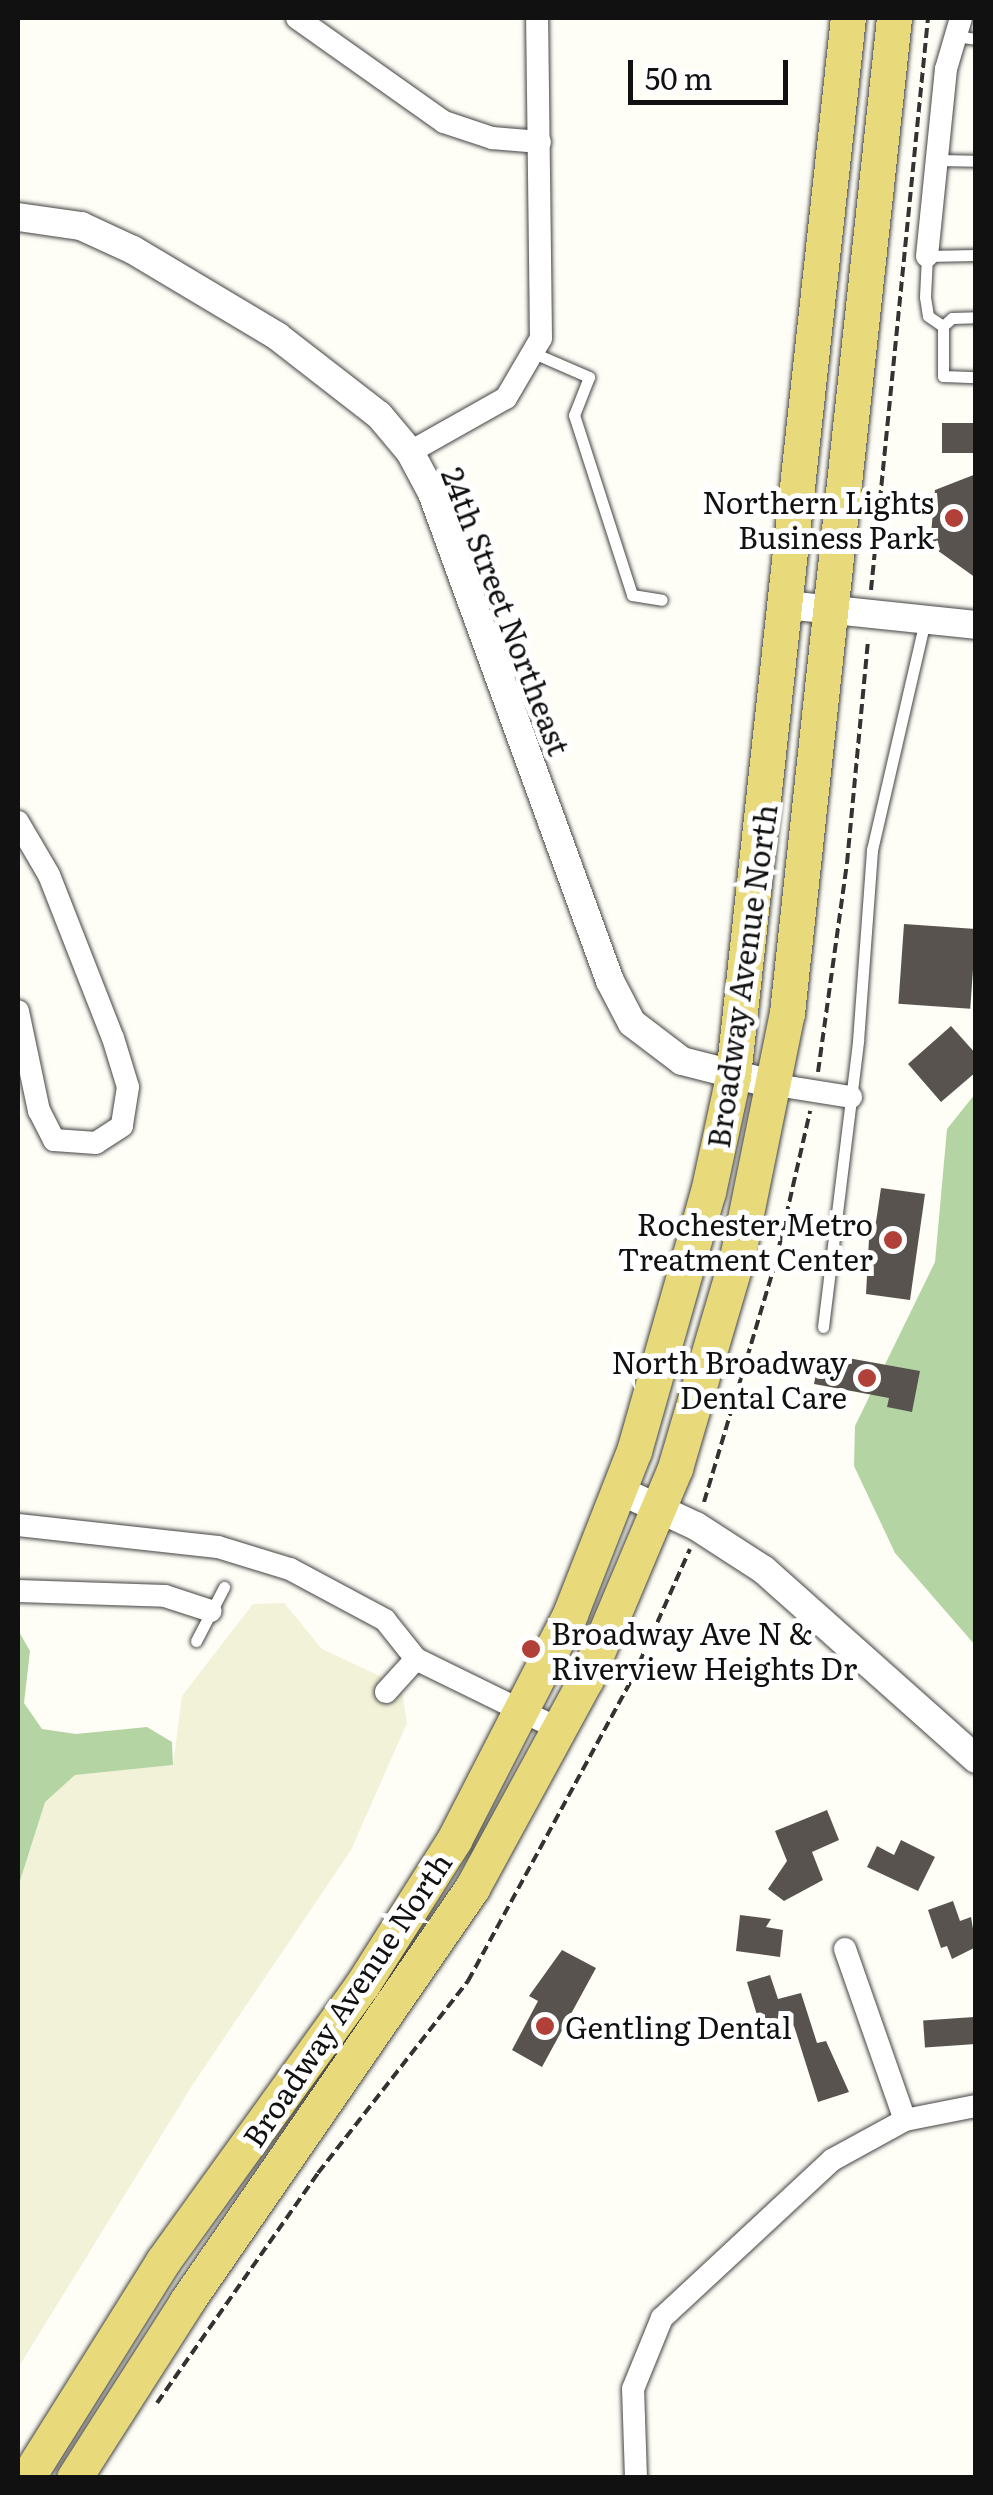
<!DOCTYPE html>
<style>
body{margin:0}
#map{position:relative;width:993px;height:2495px;overflow:hidden;background:#fefdf6;font-family:Literata,serif}
div>[style]{position:absolute}
[style*='--x']{left:calc(var(--x)*1px);top:calc(var(--y)*1px);width:calc(var(--w)*1px);rotate:calc(var(--a)*1deg)}
.farmland>*{inset:0;background:#f1f2d7}
.forest>*{inset:0;background:#b4d4a3}
.building>*{inset:0;background:#58534e;transform-origin:0 0}
.path>*{height:4px;margin-top:-2px;transform-origin:0;background:repeating-linear-gradient(90deg,#333 0 10px,transparent 0 15px)}
.roads{filter:drop-shadow(0 0 2px #444) drop-shadow(0 0 2px #444)}
.service>*{height:11px;margin:-5.5px;padding:0 5.5px;transform-origin:5.5px;border-radius:5.5px;background:#fff}
.minor>*{height:22px;margin:-11px;padding:0 11px;transform-origin:11px;border-radius:11px;background:#fff}
.tertiary>*{height:28px;margin:-14px;padding:0 14px;transform-origin:14px;border-radius:14px;background:#fff}
.primary>*{height:35px;margin:-17.5px;padding:0 17.5px;transform-origin:17.5px;border-radius:17.5px;background:#e8d97b}
.dots>*{width:28px;height:28px;translate:-50% -50%;box-sizing:border-box;border:5px solid #fff;border-radius:50%}
span{translate:-50% -50%;white-space:nowrap;text-align:center;line-height:1.15;-webkit-text-stroke:10px #fff;paint-order:stroke}
.poi-label{font-size:30px;color:#111}
.right{translate:-100% -50%;text-align:right}
.left{translate:0 -50%;text-align:left}
.street-label{font-size:30px;color:#111}
.frame{position:absolute;inset:0;border:20px solid #111;pointer-events:none}
.scale{position:absolute;left:628px;top:60px;width:160px;height:45px;box-sizing:border-box;border:5px solid #111;border-top:0;padding-left:12px;font-size:30px;line-height:35px;white-space:nowrap;color:#111;-webkit-text-stroke:8px #fff;paint-order:stroke}
</style>
<div id="map">
<div class="farmland">
<i style="clip-path:polygon(284px 1603px,322px 1649px,401px 1686px,407px 1723px,351px 1850px,193px 2084px,18px 2368px,18px 1887px,31px 1842px,45px 1801px,75px 1775px,173px 1765px,182px 1696px,253px 1604px)"></i>
</div>
<div class="forest">
<i style="clip-path:polygon(975px 1094px,975px 1645px,895px 1553px,854px 1466px,855px 1426px,935px 1262px,947px 1129px)"></i>
<i style="clip-path:polygon(18px 1630px,30px 1651px,24px 1703px,42px 1729px,76px 1734px,147px 1727px,172px 1742px,173px 1765px,75px 1775px,45px 1802px,18px 1887px)"></i>
</div>
<div class="building">
<i style="left:942px;top:423px;width:32px;height:30px"></i>
<i style="clip-path:polygon(976px 474px,976px 578px,930px 545px,935px 490px)"></i>
<i style="left:904px;top:924px;width:72px;height:80px;rotate:4deg"></i>
<i style="clip-path:polygon(951px 1026px,976px 1054px,976px 1072px,941px 1102px,908px 1064px)"></i>
<i style="clip-path:polygon(881px 1188px,925px 1194px,910px 1300px,866px 1294px,870px 1221px,876px 1222px)"></i>
<i style="clip-path:polygon(820px 1353px,920px 1371px,912px 1412px,887px 1407px,889px 1398px,814px 1384px)"></i>
<i style="clip-path:polygon(827px 1810px,839px 1840px,812px 1852px,823px 1880px,784px 1901px,768px 1889px,787px 1861px,775px 1831px)"></i>
<i style="clip-path:polygon(901px 1840px,935px 1857px,918px 1891px,867px 1867px,877px 1846px,894px 1855px)"></i>
<i style="clip-path:polygon(953px 1901px,960px 1921px,971px 1917px,976px 1947px,952px 1959px,947px 1946px,941px 1948px,928px 1910px)"></i>
<i style="clip-path:polygon(740px 1915px,771px 1919px,766px 1927px,783px 1930px,780px 1957px,736px 1951px)"></i>
<i style="clip-path:polygon(562px 1950px,596px 1968px,542px 2067px,512px 2050px,538px 2001px,529px 1996px)"></i>
<i style="clip-path:polygon(770px 1975px,778px 1999px,801px 1993px,817px 2043px,826px 2041px,849px 2092px,818px 2102px,794px 2026px,763px 2035px,747px 1982px)"></i>
<i style="left:974px;top:2017px;width:27px;height:51px;rotate:86deg"></i>
</div>
<div class="path">
<i style="--x:871;--y:590;--w:575;--a:-84.31"></i>
<i style="--x:818;--y:1072;--w:211;--a:-82.1"></i>
<i style="--x:847;--y:863;--w:225;--a:-84.6"></i>
<i style="--x:704;--y:1502;--w:252;--a:-73.4"></i>
<i style="--x:776;--y:1260;--w:153;--a:-77.1"></i>
<i style="--x:157;--y:2403;--w:281;--a:-55"></i>
<i style="--x:318;--y:2173;--w:244;--a:-52"></i>
<i style="--x:468;--y:1981;--w:346;--a:-61.5"></i>
<i style="--x:633;--y:1677;--w:140;--a:-66"></i>
</div>
<div class="roads">
<div class="service">
<i style="--x:955;--y:36;--w:21;--a:8"></i>
<i style="--x:937;--y:160;--w:39;--a:1"></i>
<i style="--x:976;--y:255;--w:49;--a:178.8"></i>
<i style="--x:927;--y:256;--w:41;--a:92.8"></i>
<i style="--x:925;--y:297;--w:19;--a:81"></i>
<i style="--x:928;--y:316;--w:18;--a:34"></i>
<i style="--x:943;--y:326;--w:50;--a:90"></i>
<i style="--x:943;--y:376;--w:33;--a:2"></i>
<i style="--x:943;--y:326;--w:12;--a:-42"></i>
<i style="--x:952;--y:318;--w:24;--a:-2"></i>
<i style="--x:536;--y:354;--w:58;--a:23.5"></i>
<i style="--x:589;--y:377;--w:41;--a:111.5"></i>
<i style="--x:574;--y:415;--w:189;--a:72.1"></i>
<i style="--x:632;--y:595;--w:30;--a:9"></i>
<i style="--x:823;--y:1327;--w:288;--a:-83"></i>
<i style="--x:858;--y:1041;--w:192;--a:-85.8"></i>
<i style="--x:872;--y:850;--w:235;--a:-77"></i>
<i style="--x:196;--y:1641;--w:61;--a:-62.6"></i>
</div>
<div class="minor">
<i style="--x:297;--y:18;--w:180;--a:35.3"></i>
<i style="--x:444;--y:122;--w:51;--a:18.4"></i>
<i style="--x:492;--y:138;--w:48;--a:4.8"></i>
<i style="--x:927;--y:256;--w:188;--a:-84.2"></i>
<i style="--x:946;--y:69;--w:53;--a:-73.6"></i>
<i style="--x:410;--y:452;--w:110;--a:-29.4"></i>
<i style="--x:506;--y:398;--w:69;--a:-59.7"></i>
<i style="--x:541;--y:338;--w:320;--a:-90.7"></i>
<i style="--x:18;--y:822;--w:61;--a:59.7"></i>
<i style="--x:49;--y:875;--w:175;--a:68.6"></i>
<i style="--x:113;--y:1038;--w:51;--a:73"></i>
<i style="--x:128;--y:1087;--w:39;--a:99"></i>
<i style="--x:122;--y:1126;--w:31;--a:147"></i>
<i style="--x:96;--y:1143;--w:42;--a:-175.9"></i>
<i style="--x:54;--y:1140;--w:33;--a:-117"></i>
<i style="--x:39;--y:1111;--w:102;--a:-101.9"></i>
<i style="--x:776;--y:1085;--w:76;--a:9.1"></i>
<i style="--x:18;--y:1525;--w:201;--a:6.3"></i>
<i style="--x:218;--y:1547;--w:75;--a:17"></i>
<i style="--x:290;--y:1569;--w:108;--a:28.2"></i>
<i style="--x:385;--y:1620;--w:50;--a:51.5"></i>
<i style="--x:416;--y:1659;--w:161;--a:26.1"></i>
<i style="--x:18;--y:1591;--w:147;--a:1.9"></i>
<i style="--x:165;--y:1596;--w:48;--a:18.1"></i>
<i style="--x:386;--y:1692;--w:45;--a:-47.7"></i>
<i style="--x:845;--y:1949;--w:181;--a:70.7"></i>
<i style="--x:636;--y:2478;--w:89;--a:-91.9"></i>
<i style="--x:633;--y:2389;--w:77;--a:-67.8"></i>
<i style="--x:662;--y:2318;--w:232;--a:-42.9"></i>
<i style="--x:832;--y:2160;--w:83;--a:-28.7"></i>
<i style="--x:905;--y:2120;--w:72;--a:-11.2"></i>
</div>
<div class="tertiary">
<i style="--x:18;--y:217;--w:64;--a:8.1"></i>
<i style="--x:81;--y:226;--w:57;--a:24.8"></i>
<i style="--x:133;--y:250;--w:168;--a:30.8"></i>
<i style="--x:277;--y:336;--w:129;--a:37.8"></i>
<i style="--x:379;--y:415;--w:48;--a:50"></i>
<i style="--x:410;--y:452;--w:47;--a:61.8"></i>
<i style="--x:432;--y:493;--w:519;--a:69.96"></i>
<i style="--x:610;--y:981;--w:47;--a:62.4"></i>
<i style="--x:632;--y:1023;--w:63;--a:37.2"></i>
<i style="--x:682;--y:1061;--w:97;--a:14.3"></i>
<i style="--x:786;--y:605;--w:191;--a:6"></i>
<i style="--x:619;--y:1490;--w:85;--a:25.1"></i>
<i style="--x:696;--y:1526;--w:81;--a:32.9"></i>
<i style="--x:764;--y:1570;--w:284;--a:41.7"></i>
</div>
<div class="primary">
<i style="--x:27;--y:2478;--w:256;--a:-57.9"></i>
<i style="--x:163;--y:2261;--w:340;--a:-54.2"></i>
<i style="--x:362;--y:1985;--w:172;--a:-57.6"></i>
<i style="--x:454;--y:1840;--w:254;--a:-62.8"></i>
<i style="--x:570;--y:1614;--w:175;--a:-68.6"></i>
<i style="--x:634;--y:1451;--w:269;--a:-74.1"></i>
<i style="--x:708;--y:1192;--w:119;--a:-77.8"></i>
<i style="--x:733;--y:1076;--w:1064;--a:-83.8"></i>
<i style="--x:74;--y:2478;--w:210;--a:-57.4"></i>
<i style="--x:187;--y:2301;--w:502;--a:-55.39"></i>
<i style="--x:472;--y:1888;--w:238;--a:-61.4"></i>
<i style="--x:586;--y:1679;--w:229;--a:-67.1"></i>
<i style="--x:675;--y:1468;--w:219;--a:-73.6"></i>
<i style="--x:737;--y:1258;--w:250;--a:-78.5"></i>
<i style="--x:787;--y:1013;--w:1001;--a:-83.86"></i>
</div>
</div>
<div class="dots">
<i style="left:954px;top:518px;background:#b14039"></i>
<i style="left:893px;top:1240px;background:#b14039"></i>
<i style="left:867px;top:1378px;background:#b14039"></i>
<i style="left:531px;top:1649px;background:#b14039"></i>
<i style="left:545px;top:2026px;background:#b14039"></i>
</div>
<div class="poi-label">
<span class="right" style="left:934px;top:518px">Northern Lights<br>Business Park</span>
<span class="right" style="left:873px;top:1240px">Rochester Metro<br>Treatment Center</span>
<span class="right" style="left:847px;top:1378px">North Broadway<br>Dental Care</span>
<span class="left" style="left:551px;top:1649px">Broadway Ave N &amp;<br>Riverview Heights Dr</span>
<span class="left" style="left:565px;top:2026px">Gentling Dental</span>
</div>
<div class="street-label">
<span style="left:507px;top:611px;rotate:69deg">24th Street Northeast</span>
<span style="left:741px;top:976px;rotate:-82deg">Broadway Avenue North</span>
<span style="left:346px;top:1999px;rotate:-56deg">Broadway Avenue North</span>
</div>
<div class="frame"></div>
<div class="scale">50 m</div>
</div>
